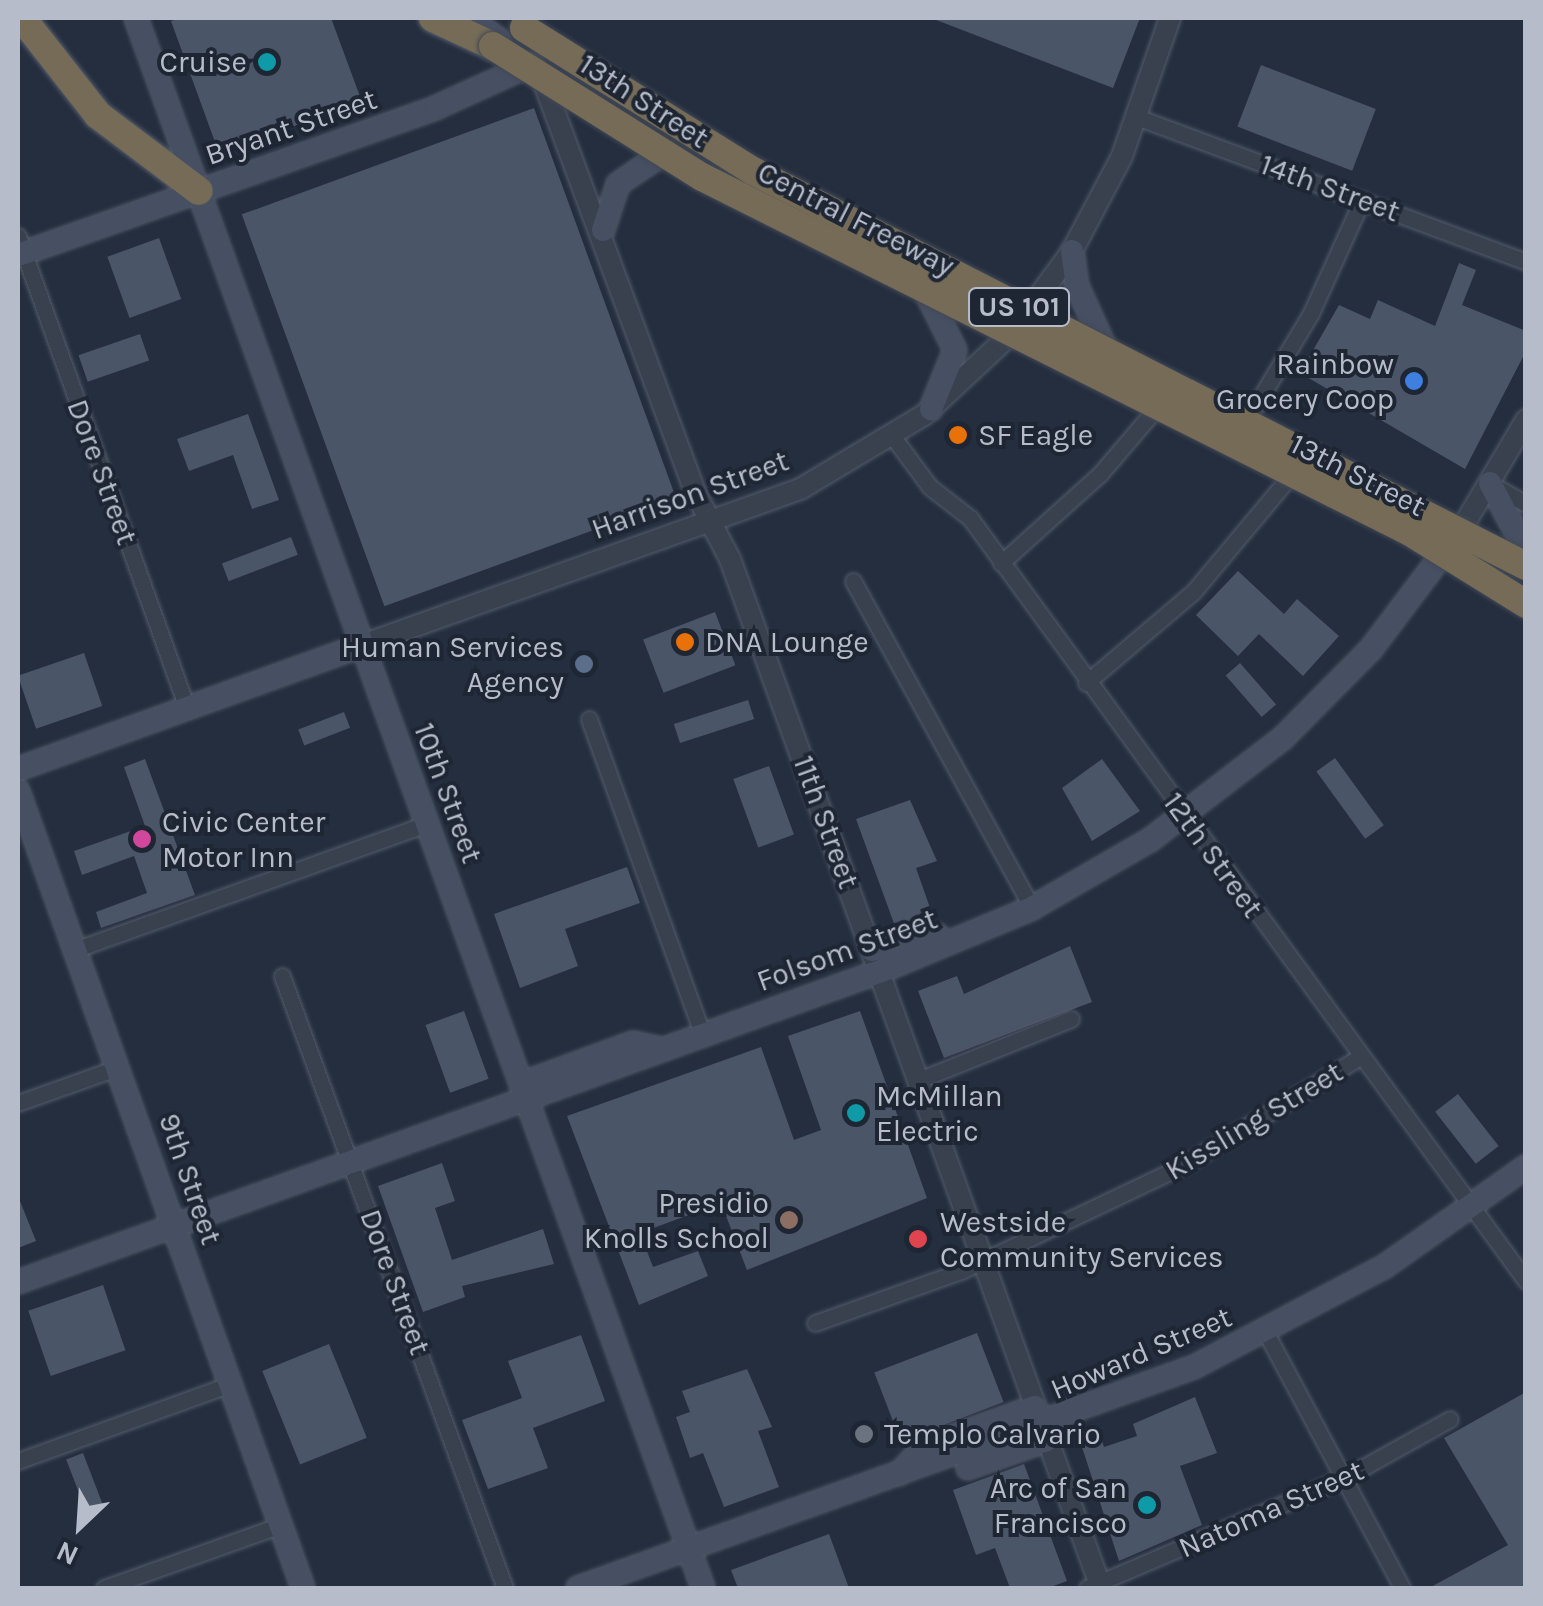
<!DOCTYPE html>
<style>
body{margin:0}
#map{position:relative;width:1543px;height:1606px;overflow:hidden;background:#252e3f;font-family:Karla,sans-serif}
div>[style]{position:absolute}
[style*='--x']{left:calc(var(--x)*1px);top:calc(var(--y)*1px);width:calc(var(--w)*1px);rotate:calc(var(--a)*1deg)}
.building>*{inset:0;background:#4b5568;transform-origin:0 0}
.roads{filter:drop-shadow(0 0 2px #545c6a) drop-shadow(0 0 2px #545c6a)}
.minor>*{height:15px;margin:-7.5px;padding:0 7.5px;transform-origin:7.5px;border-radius:7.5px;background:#39414f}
.tertiary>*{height:20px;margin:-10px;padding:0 10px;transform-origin:10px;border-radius:10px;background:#39414f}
.secondary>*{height:22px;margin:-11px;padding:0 11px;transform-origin:11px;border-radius:11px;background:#474f62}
.motorway>*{height:28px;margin:-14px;padding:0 14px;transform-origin:14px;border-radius:14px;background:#756b56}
.bridges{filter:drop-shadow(0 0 2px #414957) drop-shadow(0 0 2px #414957)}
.motorway-bridge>*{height:28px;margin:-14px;padding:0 14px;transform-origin:14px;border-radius:14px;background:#756b56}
.dots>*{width:28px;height:28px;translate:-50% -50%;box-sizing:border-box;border:5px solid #1e2634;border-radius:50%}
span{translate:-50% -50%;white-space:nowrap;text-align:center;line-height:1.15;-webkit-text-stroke:8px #1e2634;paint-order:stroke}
.shield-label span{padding:2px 8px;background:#1e2634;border:2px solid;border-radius:8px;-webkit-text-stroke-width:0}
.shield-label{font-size:28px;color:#b6bcca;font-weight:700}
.poi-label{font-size:30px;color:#b6bcca}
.right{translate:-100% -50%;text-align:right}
.left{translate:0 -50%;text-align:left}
.street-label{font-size:30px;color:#b6bcca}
.frame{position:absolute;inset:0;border:20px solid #b6bcca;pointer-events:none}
.north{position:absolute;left:30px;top:1476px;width:100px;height:100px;-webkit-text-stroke:8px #1e2634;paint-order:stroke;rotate:205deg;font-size:28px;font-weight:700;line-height:40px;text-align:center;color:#b6bcca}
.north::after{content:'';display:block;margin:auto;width:35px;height:45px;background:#b6bcca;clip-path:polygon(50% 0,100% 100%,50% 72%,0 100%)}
</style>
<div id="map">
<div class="building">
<i style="clip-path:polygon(181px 18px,331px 18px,362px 102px,219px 153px,171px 21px)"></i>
<i style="clip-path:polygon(931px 18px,1140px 18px,1113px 88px)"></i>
<i style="left:1261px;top:65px;width:123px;height:66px;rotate:21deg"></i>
<i style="left:534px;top:108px;width:417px;height:311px;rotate:70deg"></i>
<i style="left:159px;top:238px;width:65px;height:55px;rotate:70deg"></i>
<i style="clip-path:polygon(1459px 263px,1476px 270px,1462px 305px,1526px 331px,1526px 351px,1465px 469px,1300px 373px,1339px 305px,1370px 319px,1378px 300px,1435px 326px)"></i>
<i style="left:140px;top:334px;width:28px;height:65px;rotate:71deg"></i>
<i style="clip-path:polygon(248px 414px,279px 500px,252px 509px,233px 455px,189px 471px,177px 439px)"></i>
<i style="left:291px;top:537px;width:19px;height:74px;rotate:69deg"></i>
<i style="clip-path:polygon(1238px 571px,1284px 614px,1297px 599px,1339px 636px,1303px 676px,1259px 634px,1238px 656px,1196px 615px)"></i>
<i style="left:715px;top:612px;width:57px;height:77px;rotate:69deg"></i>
<i style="left:84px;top:653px;width:56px;height:70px;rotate:71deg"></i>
<i style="left:1240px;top:663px;width:55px;height:19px;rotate:49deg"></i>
<i style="left:748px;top:700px;width:20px;height:78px;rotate:72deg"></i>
<i style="left:344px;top:712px;width:17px;height:49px;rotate:69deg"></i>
<i style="left:1335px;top:758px;width:83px;height:23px;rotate:54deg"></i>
<i style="clip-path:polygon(145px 759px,195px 895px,101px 928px,96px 912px,147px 893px,134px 856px,82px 875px,74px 851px,145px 826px,124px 767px)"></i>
<i style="clip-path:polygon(1102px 759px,1140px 811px,1092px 841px,1062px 788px)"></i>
<i style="left:769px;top:766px;width:73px;height:38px;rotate:70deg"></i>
<i style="clip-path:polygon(910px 800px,937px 861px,916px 868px,934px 919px,896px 929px,856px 819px)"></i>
<i style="clip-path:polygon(627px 867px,640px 903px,565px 929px,578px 966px,520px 988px,494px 914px)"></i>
<i style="clip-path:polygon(1070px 946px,1092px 1002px,944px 1058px,918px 991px,957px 976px,964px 994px)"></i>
<i style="left:464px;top:1011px;width:72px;height:41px;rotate:70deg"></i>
<i style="clip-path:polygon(860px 1011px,927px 1198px,747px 1270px,721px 1203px,640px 1233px,653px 1267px,698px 1251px,708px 1276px,639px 1305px,567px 1116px,761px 1047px,794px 1140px,821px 1130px,788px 1036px)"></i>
<i style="left:1458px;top:1094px;width:66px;height:29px;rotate:52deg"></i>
<i style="clip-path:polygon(442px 1163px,455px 1201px,435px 1208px,452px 1260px,543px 1229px,554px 1264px,462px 1286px,465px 1297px,423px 1312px,378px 1186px)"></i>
<i style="clip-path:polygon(18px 1196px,36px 1241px,18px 1248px)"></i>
<i style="left:103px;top:1285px;width:69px;height:79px;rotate:71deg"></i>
<i style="left:977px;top:1333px;width:74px;height:110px;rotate:69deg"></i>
<i style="clip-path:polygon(581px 1335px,605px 1401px,533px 1428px,548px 1468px,488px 1489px,462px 1420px,522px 1398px,508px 1361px)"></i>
<i style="left:329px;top:1344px;width:101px;height:72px;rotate:68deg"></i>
<i style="clip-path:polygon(747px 1369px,772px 1427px,758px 1431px,779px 1487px,724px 1507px,703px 1453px,690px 1458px,676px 1417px,690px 1412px,682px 1391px)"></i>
<i style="clip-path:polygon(1526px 1392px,1526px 1588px,1429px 1588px,1508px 1545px,1444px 1438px)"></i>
<i style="clip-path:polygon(1195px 1397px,1217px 1453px,1180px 1466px,1202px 1525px,1119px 1561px,1081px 1444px,1101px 1438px,1104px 1447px,1137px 1436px,1133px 1424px)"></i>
<i style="left:83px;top:1453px;width:57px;height:18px;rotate:69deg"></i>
<i style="clip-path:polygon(1024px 1464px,1067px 1581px,1048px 1588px,1010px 1588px,995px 1548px,976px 1555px,953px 1490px)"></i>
<i style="clip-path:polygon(829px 1534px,849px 1588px,738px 1588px,731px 1570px)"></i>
</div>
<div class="roads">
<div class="minor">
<i style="--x:1134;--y:116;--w:418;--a:20.4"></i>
<i style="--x:18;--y:236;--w:501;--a:70.3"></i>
<i style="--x:1247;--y:420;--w:125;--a:-59.1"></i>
<i style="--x:1311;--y:313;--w:124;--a:-65.7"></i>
<i style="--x:893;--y:437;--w:62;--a:53.5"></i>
<i style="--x:930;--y:487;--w:51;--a:37.8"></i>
<i style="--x:970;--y:518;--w:944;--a:53.92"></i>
<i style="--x:1493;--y:485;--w:38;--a:30"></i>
<i style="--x:1001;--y:563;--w:133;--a:-42"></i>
<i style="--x:1100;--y:474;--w:88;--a:-49.6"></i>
<i style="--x:853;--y:581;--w:373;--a:61.3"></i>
<i style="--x:1086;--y:683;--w:142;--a:-40.4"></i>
<i style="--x:1194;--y:591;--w:151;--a:-50.1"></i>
<i style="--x:589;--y:719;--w:336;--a:70.2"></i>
<i style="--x:77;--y:949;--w:372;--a:-19.7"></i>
<i style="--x:282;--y:976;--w:651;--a:69.98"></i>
<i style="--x:919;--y:1080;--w:164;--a:-21.9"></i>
<i style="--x:18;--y:1103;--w:107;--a:-19.6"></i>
<i style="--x:815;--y:1323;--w:155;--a:-19.6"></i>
<i style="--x:961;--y:1271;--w:247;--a:-25.4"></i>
<i style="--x:1184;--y:1165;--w:208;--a:-31.6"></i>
<i style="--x:1266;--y:1333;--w:289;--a:61.9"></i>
<i style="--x:18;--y:1461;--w:226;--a:-19.9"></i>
<i style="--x:104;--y:1588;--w:188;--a:-19.6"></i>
<i style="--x:1087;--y:1588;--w:280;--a:-23.2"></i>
<i style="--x:1344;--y:1478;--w:121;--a:-29.1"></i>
</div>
<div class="tertiary">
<i style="--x:542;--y:78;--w:444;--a:69.7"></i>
<i style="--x:696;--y:494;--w:73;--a:62.4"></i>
<i style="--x:730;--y:559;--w:1094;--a:70.17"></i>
<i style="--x:1462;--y:528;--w:126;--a:-59.3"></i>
<i style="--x:362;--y:645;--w:467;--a:-19.6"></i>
<i style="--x:802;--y:488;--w:142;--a:-30.9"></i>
<i style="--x:924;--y:415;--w:120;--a:-43"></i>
<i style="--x:1012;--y:333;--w:102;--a:-53.8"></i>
<i style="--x:1072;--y:251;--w:107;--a:-62.2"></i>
<i style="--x:1122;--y:156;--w:146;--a:-70.8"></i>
</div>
<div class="secondary">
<i style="--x:136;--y:18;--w:1669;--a:70.14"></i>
<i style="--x:468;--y:18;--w:38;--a:35"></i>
<i style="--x:603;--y:230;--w:48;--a:-71.9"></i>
<i style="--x:618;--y:184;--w:55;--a:-34"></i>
<i style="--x:1072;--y:251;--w:35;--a:82"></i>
<i style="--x:1077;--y:286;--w:70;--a:65.6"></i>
<i style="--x:18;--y:255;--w:442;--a:-19.4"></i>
<i style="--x:435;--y:108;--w:107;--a:-24.4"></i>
<i style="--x:924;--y:288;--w:69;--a:63.4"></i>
<i style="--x:955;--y:350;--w:64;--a:112.1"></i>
<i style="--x:1490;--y:483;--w:77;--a:62.1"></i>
<i style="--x:18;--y:769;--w:366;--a:-19.8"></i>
<i style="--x:18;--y:791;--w:846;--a:70.32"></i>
<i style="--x:872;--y:950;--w:67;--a:-13"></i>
<i style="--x:521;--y:1084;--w:119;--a:-20.1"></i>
<i style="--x:633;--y:1043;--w:30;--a:12"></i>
<i style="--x:18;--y:1282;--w:917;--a:-19.82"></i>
<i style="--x:881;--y:971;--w:164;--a:-22.6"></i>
<i style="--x:1032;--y:908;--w:136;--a:-30"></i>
<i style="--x:1150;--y:840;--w:168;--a:-37.5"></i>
<i style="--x:1283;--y:738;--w:125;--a:-45.3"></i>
<i style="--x:1371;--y:649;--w:138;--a:-53"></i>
<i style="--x:968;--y:1468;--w:84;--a:-19.5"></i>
<i style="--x:899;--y:1474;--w:36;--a:-48"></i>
<i style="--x:923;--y:1447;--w:119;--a:-19.7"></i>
<i style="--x:578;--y:1588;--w:654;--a:-19.74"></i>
<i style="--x:1194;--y:1367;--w:215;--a:-27.8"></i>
<i style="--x:1384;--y:1267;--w:174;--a:-35.2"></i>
</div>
<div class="motorway">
<i style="--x:22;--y:18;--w:123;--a:51.9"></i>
<i style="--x:98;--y:115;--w:126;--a:37"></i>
<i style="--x:433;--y:18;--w:66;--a:25"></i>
</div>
</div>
<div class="bridges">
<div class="motorway-bridge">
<i style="--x:524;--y:28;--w:270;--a:32"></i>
<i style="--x:753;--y:171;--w:868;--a:27.07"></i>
<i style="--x:493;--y:46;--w:247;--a:32.1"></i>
<i style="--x:702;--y:177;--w:792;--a:26.63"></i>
<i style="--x:1410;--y:532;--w:137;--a:31.8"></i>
</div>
</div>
<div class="dots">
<i style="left:267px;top:62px;background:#0f9aa8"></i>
<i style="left:1414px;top:381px;background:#3f7fe0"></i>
<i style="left:958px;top:435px;background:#e8710a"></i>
<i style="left:685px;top:642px;background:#e8710a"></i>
<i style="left:584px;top:664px;background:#5c6f8a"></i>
<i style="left:142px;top:839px;background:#d1479c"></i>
<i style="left:856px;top:1113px;background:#0f9aa8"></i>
<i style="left:789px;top:1220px;background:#8d6e63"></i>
<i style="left:918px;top:1239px;background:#e0444e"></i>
<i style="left:864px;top:1434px;background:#6b7280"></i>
<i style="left:1147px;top:1505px;background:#0f9aa8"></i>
</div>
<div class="shield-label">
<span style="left:1019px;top:307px">US 101</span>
</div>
<div class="poi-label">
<span class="right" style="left:247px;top:62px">Cruise</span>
<span class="right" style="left:1394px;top:381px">Rainbow<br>Grocery Coop</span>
<span class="left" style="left:978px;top:435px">SF Eagle</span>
<span class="left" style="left:705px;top:642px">DNA Lounge</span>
<span class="right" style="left:564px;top:664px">Human Services<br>Agency</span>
<span class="left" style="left:162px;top:839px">Civic Center<br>Motor Inn</span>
<span class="left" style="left:876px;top:1113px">McMillan<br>Electric</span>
<span class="right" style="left:769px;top:1220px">Presidio<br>Knolls School</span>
<span class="left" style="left:940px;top:1239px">Westside<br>Community Services</span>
<span class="left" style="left:884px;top:1434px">Templo Calvario</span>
<span class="right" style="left:1127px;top:1505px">Arc of San<br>Francisco</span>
</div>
<div class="street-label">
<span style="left:644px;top:101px;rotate:33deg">13th Street</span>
<span style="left:291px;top:127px;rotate:-19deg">Bryant Street</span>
<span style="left:1330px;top:188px;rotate:20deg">14th Street</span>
<span style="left:856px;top:219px;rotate:27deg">Central Freeway</span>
<span style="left:102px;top:472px;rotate:70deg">Dore Street</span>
<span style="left:1358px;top:475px;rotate:27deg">13th Street</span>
<span style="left:690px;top:495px;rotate:-20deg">Harrison Street</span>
<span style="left:448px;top:793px;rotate:70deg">10th Street</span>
<span style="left:826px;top:822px;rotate:70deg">11th Street</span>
<span style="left:1213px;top:855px;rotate:54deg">12th Street</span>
<span style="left:847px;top:950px;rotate:-20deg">Folsom Street</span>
<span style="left:1254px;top:1121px;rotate:-31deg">Kissling Street</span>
<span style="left:190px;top:1179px;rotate:71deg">9th Street</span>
<span style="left:395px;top:1282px;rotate:70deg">Dore Street</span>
<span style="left:1141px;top:1353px;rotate:-23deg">Howard Street</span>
<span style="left:1271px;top:1509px;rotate:-24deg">Natoma Street</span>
</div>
<div class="frame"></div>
<div class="north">N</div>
</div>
